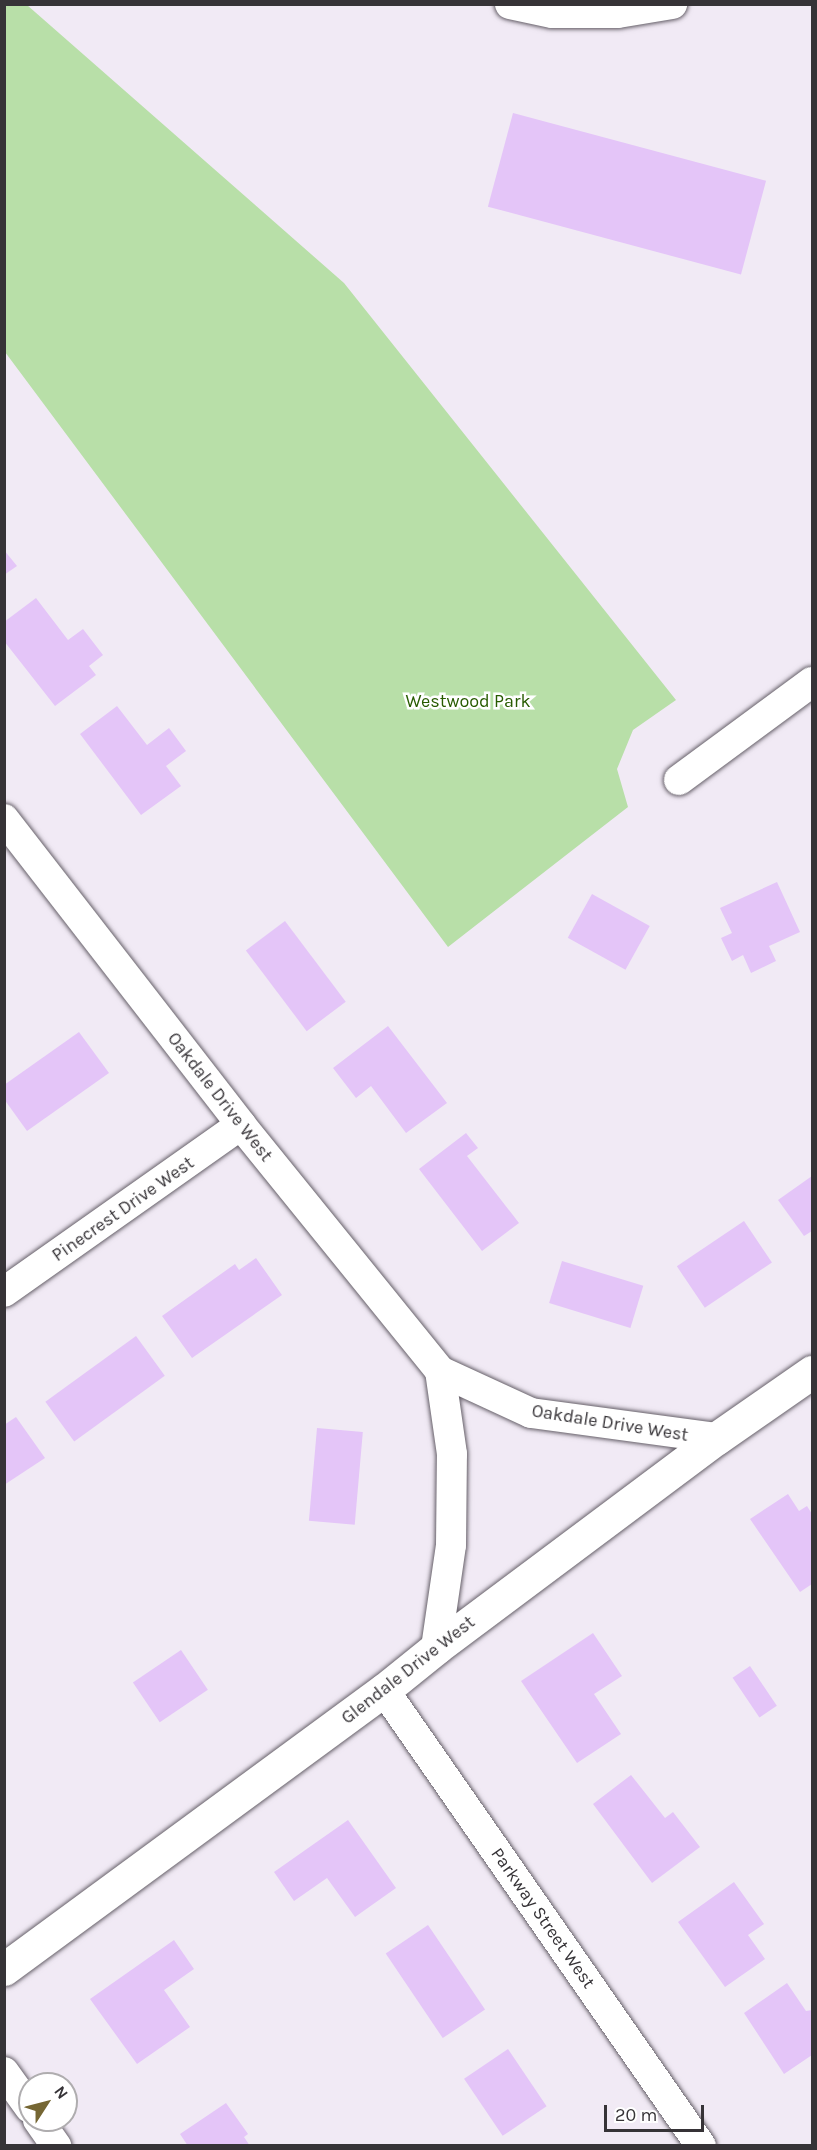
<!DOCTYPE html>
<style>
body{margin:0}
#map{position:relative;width:817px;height:2150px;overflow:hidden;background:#f1eaf5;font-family:Karla,sans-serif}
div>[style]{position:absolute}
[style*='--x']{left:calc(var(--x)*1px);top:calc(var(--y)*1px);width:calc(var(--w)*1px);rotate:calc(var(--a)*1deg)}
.green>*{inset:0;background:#b8dfa8}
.building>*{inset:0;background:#e4c5f8;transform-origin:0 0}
.roads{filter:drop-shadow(0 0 2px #666069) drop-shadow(0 0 2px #666069)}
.street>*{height:30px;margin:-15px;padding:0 15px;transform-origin:15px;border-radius:15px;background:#fff}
.secondary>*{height:33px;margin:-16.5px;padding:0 16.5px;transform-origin:16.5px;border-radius:16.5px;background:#fff}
span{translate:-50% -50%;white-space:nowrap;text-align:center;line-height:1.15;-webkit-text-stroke:5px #fff;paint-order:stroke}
.park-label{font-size:18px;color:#275b00}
.street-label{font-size:18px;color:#363337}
.frame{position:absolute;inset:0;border:6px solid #363337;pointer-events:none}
.north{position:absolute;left:18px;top:2072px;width:60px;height:60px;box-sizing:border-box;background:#fff;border:2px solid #afadaf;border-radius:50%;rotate:54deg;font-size:16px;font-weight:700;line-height:24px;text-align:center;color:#363337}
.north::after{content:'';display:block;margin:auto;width:21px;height:27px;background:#756633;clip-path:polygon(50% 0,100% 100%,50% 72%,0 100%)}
.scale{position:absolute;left:604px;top:2105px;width:100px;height:27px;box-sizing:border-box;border:3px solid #363337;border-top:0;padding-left:8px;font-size:18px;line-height:21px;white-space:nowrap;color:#363337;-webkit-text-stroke:4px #fff;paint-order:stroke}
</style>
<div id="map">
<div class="green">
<i style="clip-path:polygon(5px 4px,27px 5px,344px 283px,676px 700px,633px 730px,617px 769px,628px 807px,448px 947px,5px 352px)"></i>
</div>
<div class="building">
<i style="left:513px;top:113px;width:262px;height:97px;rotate:15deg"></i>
<i style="clip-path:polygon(4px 550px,17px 566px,4px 575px)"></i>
<i style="clip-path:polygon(36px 598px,68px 640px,83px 629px,103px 655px,89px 666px,96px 675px,55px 706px,4px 641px,4px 622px)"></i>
<i style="clip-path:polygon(117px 706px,147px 745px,169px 728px,186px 751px,166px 766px,181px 786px,141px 815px,80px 734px)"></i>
<i style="clip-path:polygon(777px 882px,800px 932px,769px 946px,776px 961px,751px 973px,743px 955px,732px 961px,721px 938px,732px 933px,720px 908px)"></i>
<i style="left:592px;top:894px;width:66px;height:50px;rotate:29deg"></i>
<i style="left:285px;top:921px;width:101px;height:49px;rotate:53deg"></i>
<i style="clip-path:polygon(388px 1026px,447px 1103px,406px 1133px,371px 1086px,356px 1098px,333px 1068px)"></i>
<i style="clip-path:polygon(79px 1032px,109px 1073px,27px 1131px,4px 1099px,4px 1085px)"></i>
<i style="clip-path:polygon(466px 1133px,478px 1148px,467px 1156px,519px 1223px,482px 1251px,419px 1169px)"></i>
<i style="clip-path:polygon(812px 1176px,812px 1231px,804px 1236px,778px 1200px)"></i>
<i style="left:744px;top:1221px;width:50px;height:81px;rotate:56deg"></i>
<i style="clip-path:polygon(256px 1258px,282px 1295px,192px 1358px,162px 1316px,235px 1264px,239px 1270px)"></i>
<i style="left:562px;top:1261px;width:85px;height:44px;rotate:17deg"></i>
<i style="left:136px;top:1336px;width:49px;height:112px;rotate:54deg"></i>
<i style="clip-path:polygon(16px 1417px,45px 1458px,4px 1485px,4px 1425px)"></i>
<i style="left:317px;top:1428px;width:46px;height:93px;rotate:5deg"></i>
<i style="clip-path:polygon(788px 1494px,799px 1511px,807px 1506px,812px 1514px,812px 1584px,800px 1592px,750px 1519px)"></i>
<i style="clip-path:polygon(593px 1633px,622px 1676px,594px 1694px,621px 1734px,577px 1763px,521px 1681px)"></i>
<i style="left:181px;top:1650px;width:48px;height:58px;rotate:56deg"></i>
<i style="left:750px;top:1666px;width:48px;height:21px;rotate:56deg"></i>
<i style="clip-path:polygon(631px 1775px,665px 1818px,673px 1812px,700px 1847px,652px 1883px,593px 1804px)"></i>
<i style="clip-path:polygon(348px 1820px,396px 1888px,355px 1917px,327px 1878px,294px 1901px,274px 1872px)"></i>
<i style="clip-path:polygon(734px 1882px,764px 1924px,748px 1935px,765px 1959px,725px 1987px,678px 1922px)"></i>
<i style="left:428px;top:1925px;width:102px;height:51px;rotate:56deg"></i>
<i style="clip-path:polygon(174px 1940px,194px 1969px,164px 1990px,190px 2027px,137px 2064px,90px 1999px)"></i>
<i style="clip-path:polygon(787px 1983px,806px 2011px,812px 2010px,812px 2055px,784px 2074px,744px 2013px)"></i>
<i style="left:508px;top:2049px;width:69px;height:53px;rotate:56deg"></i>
<i style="clip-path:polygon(226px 2103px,248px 2134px,244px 2137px,250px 2146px,188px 2146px,180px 2134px)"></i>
</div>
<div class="roads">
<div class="street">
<i style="--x:510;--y:4;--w:43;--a:12.1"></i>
<i style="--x:552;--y:13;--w:66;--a:0"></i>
<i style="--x:618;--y:13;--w:55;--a:-9.5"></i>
<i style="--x:679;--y:780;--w:165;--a:-36.4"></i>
<i style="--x:4;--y:819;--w:387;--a:52.2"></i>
<i style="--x:241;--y:1125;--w:316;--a:51"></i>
<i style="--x:440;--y:1371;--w:100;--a:24.8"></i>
<i style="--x:531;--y:1413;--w:188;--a:7.7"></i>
<i style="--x:4;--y:1292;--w:290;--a:-35.2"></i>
<i style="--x:436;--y:1648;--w:104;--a:-81.7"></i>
<i style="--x:451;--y:1545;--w:91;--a:-89.4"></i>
<i style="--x:452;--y:1454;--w:84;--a:-98.2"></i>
<i style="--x:384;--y:1690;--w:555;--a:55.19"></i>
<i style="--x:4;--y:2072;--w:44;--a:54.2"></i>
<i style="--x:38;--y:2120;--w:32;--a:55"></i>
</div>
<div class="secondary">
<i style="--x:4;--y:1969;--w:471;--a:-36.3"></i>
<i style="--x:384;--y:1690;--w:67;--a:-38.9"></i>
<i style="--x:436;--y:1648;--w:351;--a:-36.8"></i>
<i style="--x:717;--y:1438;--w:116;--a:-34.8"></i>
</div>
</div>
<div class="park-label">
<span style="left:468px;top:701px">Westwood Park</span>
</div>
<div class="street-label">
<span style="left:220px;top:1097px;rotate:52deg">Oakdale Drive West</span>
<span style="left:123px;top:1209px;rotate:-35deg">Pinecrest Drive West</span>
<span style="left:610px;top:1423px;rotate:9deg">Oakdale Drive West</span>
<span style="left:408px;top:1670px;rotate:-38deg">Glendale Drive West</span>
<span style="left:543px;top:1918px;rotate:55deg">Parkway Street West</span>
</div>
<div class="frame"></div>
<div class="north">N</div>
<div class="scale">20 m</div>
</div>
